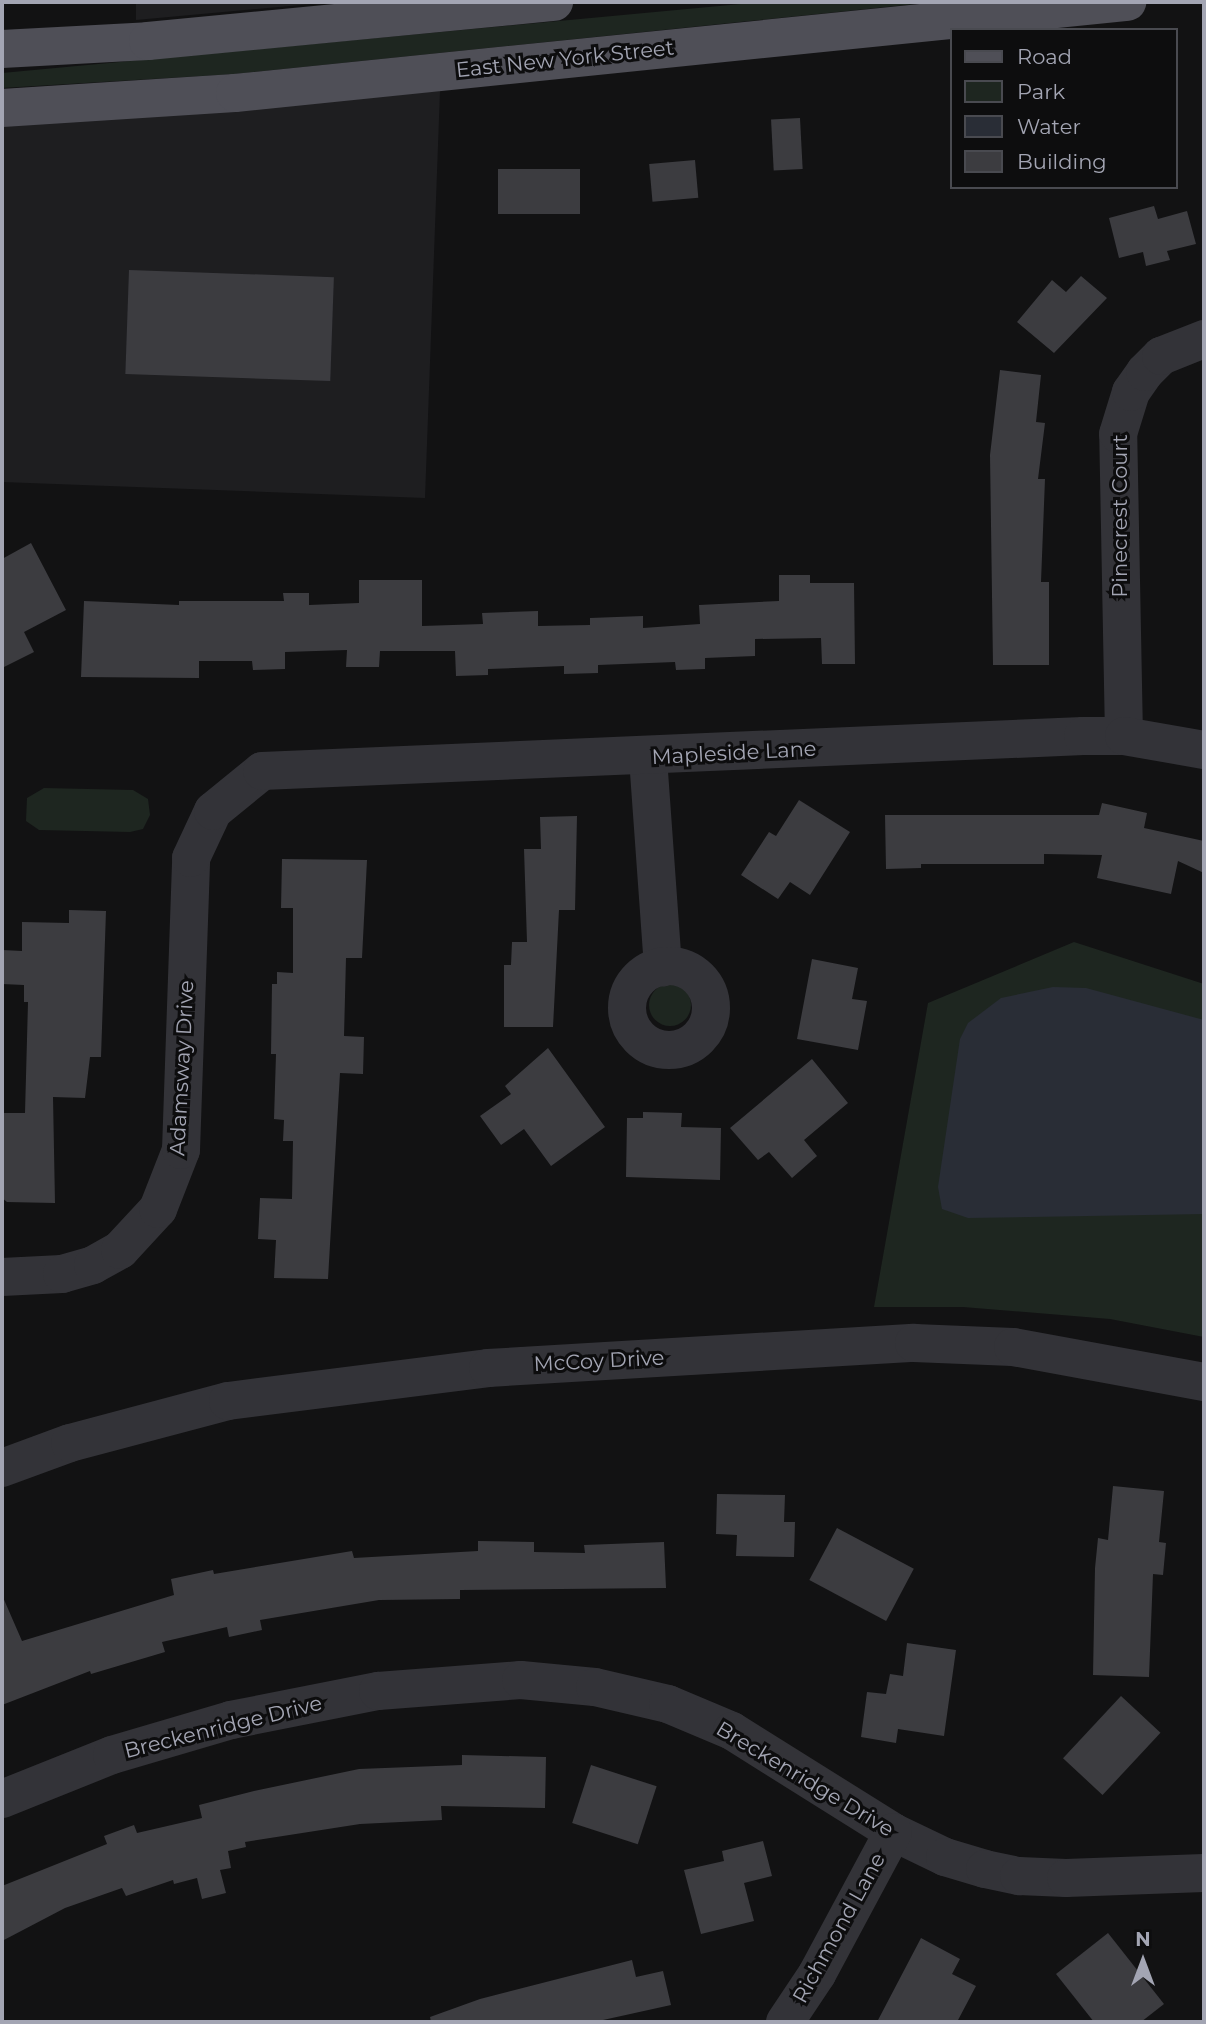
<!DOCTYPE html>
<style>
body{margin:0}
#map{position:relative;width:1206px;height:2024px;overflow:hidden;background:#121213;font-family:Montserrat,sans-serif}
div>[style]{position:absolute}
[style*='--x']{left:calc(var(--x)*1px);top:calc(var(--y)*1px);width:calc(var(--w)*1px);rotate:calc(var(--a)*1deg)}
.built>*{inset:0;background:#1e1e20}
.green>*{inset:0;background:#1e2620}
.round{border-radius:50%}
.water>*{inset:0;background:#292d36}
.building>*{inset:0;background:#3c3c40;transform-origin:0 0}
.minor>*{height:38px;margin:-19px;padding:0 19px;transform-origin:19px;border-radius:19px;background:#333338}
.minor>.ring{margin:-19px;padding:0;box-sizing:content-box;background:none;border:38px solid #333338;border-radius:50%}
.major>*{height:38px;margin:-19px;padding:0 19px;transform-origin:19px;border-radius:19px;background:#4f4f57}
span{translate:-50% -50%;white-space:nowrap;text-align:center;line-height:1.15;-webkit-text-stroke:6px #0d0d0e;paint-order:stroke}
.street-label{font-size:21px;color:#a3a5b3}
.frame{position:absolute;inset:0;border:4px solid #a3a5b3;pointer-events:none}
.legend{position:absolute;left:950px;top:28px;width:228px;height:161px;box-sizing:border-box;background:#0d0d0e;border:2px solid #494a50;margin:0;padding:9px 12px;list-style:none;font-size:21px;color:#a3a5b3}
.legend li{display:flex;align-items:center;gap:14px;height:35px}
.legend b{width:35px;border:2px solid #494a50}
.north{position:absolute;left:1108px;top:1926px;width:70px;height:70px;-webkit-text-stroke:5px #0d0d0e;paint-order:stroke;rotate:0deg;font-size:19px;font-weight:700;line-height:28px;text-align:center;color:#a3a5b3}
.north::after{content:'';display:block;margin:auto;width:24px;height:32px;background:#a3a5b3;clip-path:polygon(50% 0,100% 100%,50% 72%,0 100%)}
</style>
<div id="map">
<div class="built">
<i style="clip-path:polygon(136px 2px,333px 2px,136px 20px)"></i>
<i style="clip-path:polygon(440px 91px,425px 498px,2px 482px,2px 121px)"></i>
</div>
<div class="green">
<i style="clip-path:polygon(762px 2px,935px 2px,235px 74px,2px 88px,2px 73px)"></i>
<i style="clip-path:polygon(44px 788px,133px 790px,148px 799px,150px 815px,143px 829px,130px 832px,39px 830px,26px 821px,27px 798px)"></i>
<i style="clip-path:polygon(1074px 942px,1204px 984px,1204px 1337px,1110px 1319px,963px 1307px,874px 1307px,928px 1003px)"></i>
<i class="round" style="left:649px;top:984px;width:42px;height:42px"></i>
</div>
<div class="water">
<i style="clip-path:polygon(1053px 987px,1086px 988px,1204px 1020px,1204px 1214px,968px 1218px,942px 1209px,938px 1187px,960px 1039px,968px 1023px,1001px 998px)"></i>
</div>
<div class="building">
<i style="left:800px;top:118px;width:51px;height:29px;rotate:87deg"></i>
<i style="left:695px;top:160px;width:38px;height:46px;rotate:85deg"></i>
<i style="left:580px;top:169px;width:45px;height:82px;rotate:90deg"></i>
<i style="clip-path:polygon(1154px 206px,1158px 219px,1187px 211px,1196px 244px,1167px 251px,1170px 260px,1146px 266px,1143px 252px,1119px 258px,1109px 218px)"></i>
<i style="left:129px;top:270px;width:205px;height:104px;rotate:2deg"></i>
<i style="clip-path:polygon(1081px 276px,1107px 298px,1054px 353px,1017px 322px,1052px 280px,1066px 292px)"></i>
<i style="clip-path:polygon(1000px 370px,1041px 375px,1036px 422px,1045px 423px,1038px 479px,1045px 479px,1041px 582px,1049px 582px,1049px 665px,993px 665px,990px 455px)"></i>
<i style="clip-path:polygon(31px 543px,66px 610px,24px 632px,34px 652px,2px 668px,2px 559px)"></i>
<i style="clip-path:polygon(779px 575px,810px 575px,810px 583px,854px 583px,855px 664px,822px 664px,821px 638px,755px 639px,755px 656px,705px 658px,705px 669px,676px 670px,675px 662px,598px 665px,598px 673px,564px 674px,564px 666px,488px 669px,488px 675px,456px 676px,455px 651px,380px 651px,379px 667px,346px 667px,347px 650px,285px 652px,285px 669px,253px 670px,252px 661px,199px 661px,199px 678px,81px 677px,84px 601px,179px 605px,179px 601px,284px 601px,283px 593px,309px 593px,309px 605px,359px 603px,359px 580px,422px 580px,422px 626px,483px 624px,482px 613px,538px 611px,538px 626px,590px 625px,590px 618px,643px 616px,643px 628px,700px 624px,699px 605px,779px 601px)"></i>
<i style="clip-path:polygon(799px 800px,850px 832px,810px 895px,790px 882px,778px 899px,741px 875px,769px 832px,776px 836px)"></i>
<i style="clip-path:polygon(1102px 803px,1147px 813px,1144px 828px,1204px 841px,1204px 873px,1178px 861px,1171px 894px,1097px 878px,1102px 855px,1044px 854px,1044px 864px,921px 864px,921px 868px,886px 869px,885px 815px,1099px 815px)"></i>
<i style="clip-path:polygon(577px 816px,575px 910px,559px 910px,553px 1027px,504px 1027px,504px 965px,511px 965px,512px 942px,527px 942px,524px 849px,541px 849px,540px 817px)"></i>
<i style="clip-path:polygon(282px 859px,367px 860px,362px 958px,346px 958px,344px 1036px,364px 1037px,363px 1074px,340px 1073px,328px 1279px,274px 1278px,276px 1240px,258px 1239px,260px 1198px,292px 1199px,293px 1141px,283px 1141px,284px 1120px,274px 1119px,276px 1054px,271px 1054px,272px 984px,277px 984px,277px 972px,293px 973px,293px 908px,281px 908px)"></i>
<i style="clip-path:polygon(69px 910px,106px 911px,101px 1057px,90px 1057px,85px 1098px,53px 1097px,55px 1203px,7px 1202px,2px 1198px,2px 1113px,25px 1113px,28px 1002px,24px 1002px,24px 985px,2px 984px,2px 950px,22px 951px,22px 922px,69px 923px)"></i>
<i style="clip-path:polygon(812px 959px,858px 968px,852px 999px,867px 1001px,858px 1050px,797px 1039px)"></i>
<i style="clip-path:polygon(548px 1048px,605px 1127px,551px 1166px,524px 1129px,501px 1145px,480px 1116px,511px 1094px,505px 1086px)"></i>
<i style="clip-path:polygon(812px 1059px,848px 1103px,804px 1140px,817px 1156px,792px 1178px,769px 1152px,758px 1160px,730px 1128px)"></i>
<i style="clip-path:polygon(643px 1112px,682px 1113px,681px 1127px,721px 1128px,720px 1180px,626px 1177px,627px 1118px,643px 1118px)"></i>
<i style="clip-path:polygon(1113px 1486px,1164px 1491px,1159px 1542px,1166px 1543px,1163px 1575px,1153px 1574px,1149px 1677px,1093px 1675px,1095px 1568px,1098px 1538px,1108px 1540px)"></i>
<i style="clip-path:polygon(717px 1494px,785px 1495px,784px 1522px,795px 1522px,794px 1557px,736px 1556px,737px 1535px,716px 1534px)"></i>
<i style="left:837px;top:1528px;width:87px;height:59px;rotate:28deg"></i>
<i style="clip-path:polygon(478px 1541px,534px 1542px,534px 1552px,585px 1553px,584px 1545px,664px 1542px,666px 1588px,460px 1590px,460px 1599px,379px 1600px,260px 1620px,262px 1630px,229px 1637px,227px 1627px,162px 1642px,165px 1652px,91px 1674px,90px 1671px,2px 1705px,2px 1595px,22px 1641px,174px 1595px,171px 1579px,213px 1570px,214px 1574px,352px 1551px,354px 1558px,478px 1551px)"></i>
<i style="clip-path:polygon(907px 1643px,956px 1650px,944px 1736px,898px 1729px,896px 1743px,861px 1737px,867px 1692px,886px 1694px,890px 1674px,903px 1676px)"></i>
<i style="left:1121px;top:1696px;width:54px;height:85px;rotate:43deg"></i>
<i style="clip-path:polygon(462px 1755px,546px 1757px,545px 1808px,441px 1806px,442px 1820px,360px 1824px,245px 1842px,246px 1847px,228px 1851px,231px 1868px,220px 1870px,226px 1893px,202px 1899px,197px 1878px,174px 1884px,173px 1880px,126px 1896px,122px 1888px,65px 1908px,2px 1941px,2px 1886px,107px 1844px,104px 1836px,134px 1825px,137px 1833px,202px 1818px,199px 1805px,254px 1791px,359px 1769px,462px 1765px)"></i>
<i style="left:591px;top:1765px;width:69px;height:61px;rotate:18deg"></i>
<i style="clip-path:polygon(763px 1841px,772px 1876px,744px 1883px,754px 1921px,701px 1934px,684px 1870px,724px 1861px,722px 1851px)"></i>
<i style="clip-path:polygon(1108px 1933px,1164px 2004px,1141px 2022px,1094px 2022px,1056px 1974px)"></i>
<i style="clip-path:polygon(921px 1938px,960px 1959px,952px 1974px,976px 1986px,957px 2022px,877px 2022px)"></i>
<i style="clip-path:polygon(632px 1960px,636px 1977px,663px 1971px,671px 2005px,594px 2022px,431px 2022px,430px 2017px,480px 1999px)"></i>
</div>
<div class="minor">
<i style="--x:1124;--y:736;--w:302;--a:-91.1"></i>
<i style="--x:1118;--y:434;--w:44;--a:-72.8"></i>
<i style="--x:1131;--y:392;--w:24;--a:-55"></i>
<i style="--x:1145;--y:372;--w:23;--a:-45"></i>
<i style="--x:1161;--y:356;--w:46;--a:-21.6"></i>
<i style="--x:648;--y:758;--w:210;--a:85.9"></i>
<i class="ring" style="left:627px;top:966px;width:46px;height:46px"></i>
<i style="--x:2;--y:1277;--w:60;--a:-2.9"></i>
<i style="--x:62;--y:1274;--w:32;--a:-16"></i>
<i style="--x:93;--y:1265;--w:31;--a:-29"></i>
<i style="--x:120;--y:1250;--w:56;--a:-47.2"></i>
<i style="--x:158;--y:1209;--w:63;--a:-68.7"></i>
<i style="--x:181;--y:1150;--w:292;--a:-88"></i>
<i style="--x:191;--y:858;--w:52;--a:-64.9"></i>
<i style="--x:213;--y:811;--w:63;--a:-39.2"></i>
<i style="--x:262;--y:771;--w:822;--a:-2.44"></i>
<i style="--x:1083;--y:736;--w:41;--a:0"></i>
<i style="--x:1124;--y:736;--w:81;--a:9.9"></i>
<i style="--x:2;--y:1468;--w:72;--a:-20.2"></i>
<i style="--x:70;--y:1443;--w:163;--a:-14.9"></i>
<i style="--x:228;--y:1401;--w:262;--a:-7.2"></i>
<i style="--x:488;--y:1368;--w:427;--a:-3.4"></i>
<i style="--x:914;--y:1343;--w:99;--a:2.3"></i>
<i style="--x:1013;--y:1347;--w:194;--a:10.4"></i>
<i style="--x:2;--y:1799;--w:118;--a:-21.8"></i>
<i style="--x:112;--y:1755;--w:124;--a:-16.4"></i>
<i style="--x:231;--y:1720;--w:150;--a:-11.2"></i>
<i style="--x:378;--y:1691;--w:143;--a:-4.4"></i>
<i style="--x:521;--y:1680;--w:74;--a:5.4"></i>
<i style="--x:595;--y:1687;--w:75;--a:13.1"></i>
<i style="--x:668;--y:1704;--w:69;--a:22.9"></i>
<i style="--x:732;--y:1731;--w:190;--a:32.1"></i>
<i style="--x:893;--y:1832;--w:58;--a:25.7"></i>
<i style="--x:945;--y:1857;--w:42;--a:16.7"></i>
<i style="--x:985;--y:1869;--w:35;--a:12"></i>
<i style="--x:1019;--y:1876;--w:47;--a:2.4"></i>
<i style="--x:1066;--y:1878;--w:138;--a:-2.1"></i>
<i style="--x:785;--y:2022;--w:58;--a:-56.3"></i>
<i style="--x:817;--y:1974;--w:161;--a:-61.8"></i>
</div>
<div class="major">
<i style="--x:2;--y:49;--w:146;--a:-3.1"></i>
<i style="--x:148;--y:41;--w:408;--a:-5.5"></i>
<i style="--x:2;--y:108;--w:233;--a:-3.7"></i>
<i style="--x:235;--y:93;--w:897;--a:-5.83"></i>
</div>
<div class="street-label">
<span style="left:565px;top:59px;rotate:-6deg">East New York Street</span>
<span style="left:1120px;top:516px;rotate:-90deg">Pinecrest Court</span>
<span style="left:734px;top:753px;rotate:-3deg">Mapleside Lane</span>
<span style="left:182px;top:1068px;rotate:-87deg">Adamsway Drive</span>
<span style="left:599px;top:1361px;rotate:-3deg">McCoy Drive</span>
<span style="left:223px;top:1727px;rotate:-14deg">Breckenridge Drive</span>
<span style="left:805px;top:1779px;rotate:31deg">Breckenridge Drive</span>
<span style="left:839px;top:1928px;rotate:-61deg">Richmond Lane</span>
</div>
<div class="frame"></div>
<ul class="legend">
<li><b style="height:9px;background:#4f4f57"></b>Road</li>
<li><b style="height:19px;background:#1e2620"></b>Park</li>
<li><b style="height:19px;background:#292d36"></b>Water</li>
<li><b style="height:19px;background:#3c3c40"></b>Building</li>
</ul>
<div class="north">N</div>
</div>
